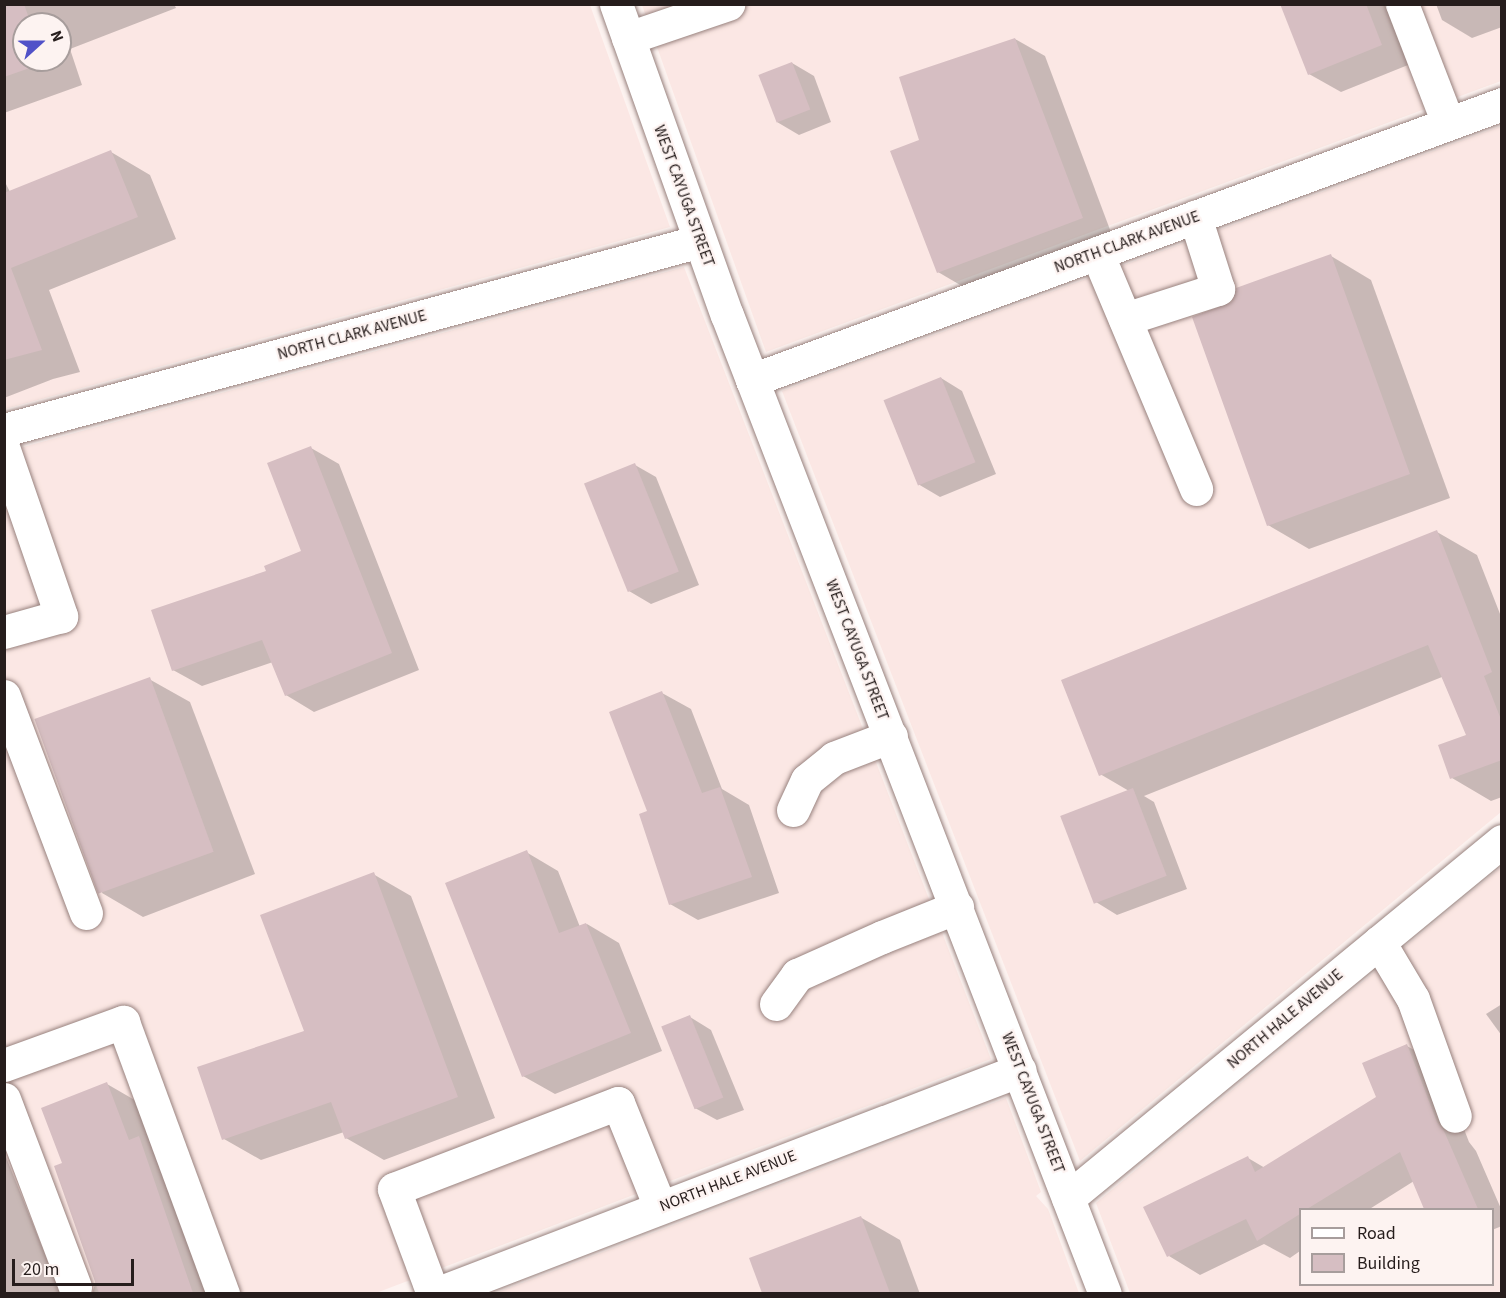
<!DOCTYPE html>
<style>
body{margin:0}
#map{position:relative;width:1506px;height:1298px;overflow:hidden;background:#fdf3f1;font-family:"Source Sans 3",sans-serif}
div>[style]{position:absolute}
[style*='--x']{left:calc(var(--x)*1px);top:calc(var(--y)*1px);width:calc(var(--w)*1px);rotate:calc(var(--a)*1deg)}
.built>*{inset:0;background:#fbe7e4}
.shadow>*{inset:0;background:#0003}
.building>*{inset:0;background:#d6bec2;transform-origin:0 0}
.roads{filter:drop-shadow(0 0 2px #98827e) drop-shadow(0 0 2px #98827e)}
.minor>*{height:33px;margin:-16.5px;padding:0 16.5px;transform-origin:16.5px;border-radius:16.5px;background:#fff}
span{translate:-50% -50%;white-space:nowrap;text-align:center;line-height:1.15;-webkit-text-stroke:4.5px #fdf3f1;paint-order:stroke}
.street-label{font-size:16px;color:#261d1c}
.frame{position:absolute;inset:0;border:6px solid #261d1c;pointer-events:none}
.legend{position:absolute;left:1299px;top:1208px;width:195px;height:78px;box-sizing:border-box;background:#fdf3f1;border:2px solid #a79d9c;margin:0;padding:8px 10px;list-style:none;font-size:18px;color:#261d1c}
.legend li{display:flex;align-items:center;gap:12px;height:30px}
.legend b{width:30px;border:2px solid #a79d9c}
.north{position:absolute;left:12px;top:12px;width:60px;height:60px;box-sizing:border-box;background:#fdf3f1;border:2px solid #a79d9c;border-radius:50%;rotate:69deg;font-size:16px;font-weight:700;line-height:24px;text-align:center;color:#261d1c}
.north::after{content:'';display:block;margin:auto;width:21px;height:27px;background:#5151c8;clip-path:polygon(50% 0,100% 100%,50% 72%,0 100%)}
.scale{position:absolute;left:12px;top:1259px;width:122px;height:27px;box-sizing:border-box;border:3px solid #261d1c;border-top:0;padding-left:8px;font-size:18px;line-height:21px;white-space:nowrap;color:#261d1c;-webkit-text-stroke:4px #fdf3f1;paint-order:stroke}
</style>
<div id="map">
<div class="built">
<i style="clip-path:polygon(evenodd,5px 5px,590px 5px,670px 227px,5px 409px,5px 5px,24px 24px,60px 24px,60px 60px,24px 60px,24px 24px)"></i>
<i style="clip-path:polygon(642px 5px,1501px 5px,1501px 81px,766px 352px)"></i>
<i style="clip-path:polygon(1501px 126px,1501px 812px,1080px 1161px,782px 391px)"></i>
<i style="clip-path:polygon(684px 267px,991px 1059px,376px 1293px,5px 1294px,5px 452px)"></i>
<i style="clip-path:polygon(evenodd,1501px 867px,1501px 1293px,1130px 1293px,1096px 1203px,1501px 867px,1300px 1210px,1492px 1210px,1492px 1284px,1300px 1284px,1300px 1210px)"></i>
<i style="clip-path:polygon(1006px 1098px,1041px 1192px,1036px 1196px,1048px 1209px,1079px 1293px,493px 1294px)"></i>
</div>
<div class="shadow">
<i style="clip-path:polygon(evenodd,4px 4px,174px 4px,176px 8px,70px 49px,82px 85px,4px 113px,4px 4px,24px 24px,60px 24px,60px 60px,24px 60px,24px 24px)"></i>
<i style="clip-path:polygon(1282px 4px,1390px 4px,1413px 63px,1341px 92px,1309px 74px)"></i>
<i style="clip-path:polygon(1436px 4px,1502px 4px,1502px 27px,1472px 38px,1442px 20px)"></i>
<i style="clip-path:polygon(1015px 39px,1045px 56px,1112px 235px,967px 289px,938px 272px)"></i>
<i style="clip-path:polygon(792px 63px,814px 76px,831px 122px,799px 135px,777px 122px)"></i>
<i style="clip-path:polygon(111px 152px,150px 175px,176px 239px,49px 290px,80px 372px,53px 379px,4px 398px,4px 180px,10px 192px)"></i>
<i style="clip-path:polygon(1331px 256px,1371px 280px,1450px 498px,1309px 549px,1268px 525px,1233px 303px)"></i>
<i style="clip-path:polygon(941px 378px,962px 391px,996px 474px,940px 497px,918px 484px)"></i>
<i style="clip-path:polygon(311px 448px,339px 464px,419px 670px,314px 712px,286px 695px,273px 662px,202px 686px,173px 670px,268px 572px,303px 552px)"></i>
<i style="clip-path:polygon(635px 465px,656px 477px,699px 585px,651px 604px,629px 591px)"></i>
<i style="clip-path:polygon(1437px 532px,1477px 555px,1502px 619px,1502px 797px,1491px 801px,1452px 778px,1468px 736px,1442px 677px,1144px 796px,1154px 802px,1187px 889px,1117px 915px,1096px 902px,1129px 791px,1100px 774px)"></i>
<i style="clip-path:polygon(149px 679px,190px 702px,255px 874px,143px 917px,102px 893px)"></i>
<i style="clip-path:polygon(662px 693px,691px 709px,722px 789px,749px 805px,779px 893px,698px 920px,670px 904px,649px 812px)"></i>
<i style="clip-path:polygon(526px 852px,558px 871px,580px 927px,587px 924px,619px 943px,662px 1051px,555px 1094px,523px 1076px)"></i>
<i style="clip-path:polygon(373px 874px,411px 896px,495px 1118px,384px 1160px,346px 1138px,344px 1132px,261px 1160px,224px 1139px,306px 1032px)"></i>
<i style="clip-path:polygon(1502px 1004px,1502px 1036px,1486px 1014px)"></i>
<i style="clip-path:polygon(690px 1017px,711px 1030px,744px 1110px,717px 1120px,695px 1108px)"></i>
<i style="clip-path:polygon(1407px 1046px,1439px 1064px,1469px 1142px,1476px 1151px,1502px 1211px,1502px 1226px,1492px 1230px,1492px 1210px,1426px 1210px,1414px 1181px,1368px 1210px,1300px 1210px,1300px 1251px,1290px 1258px,1264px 1244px,1200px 1275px,1169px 1256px,1248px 1158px,1265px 1168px,1378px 1098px)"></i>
<i style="clip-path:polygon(107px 1084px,145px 1106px,223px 1294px,92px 1294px,96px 1281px,64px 1164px)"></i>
<i style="clip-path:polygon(4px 1152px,61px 1294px,4px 1294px)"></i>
<i style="clip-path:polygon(860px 1217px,900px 1240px,920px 1294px,764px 1294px,751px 1259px)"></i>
</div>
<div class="building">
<i style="clip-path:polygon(4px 4px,24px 4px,31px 24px,24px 24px,24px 60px,43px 60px,44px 63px,4px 77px)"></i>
<i style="clip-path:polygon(1280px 4px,1366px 4px,1382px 45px,1308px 75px)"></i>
<i style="clip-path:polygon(1015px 38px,1083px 218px,937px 273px,890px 151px,919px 140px,899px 77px)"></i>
<i style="left:792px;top:62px;width:51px;height:36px;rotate:69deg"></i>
<i style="clip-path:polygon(111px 150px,138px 217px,11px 268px,42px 350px,4px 360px,4px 193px)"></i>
<i style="clip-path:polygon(1331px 254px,1410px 474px,1267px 526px,1192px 317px,1231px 302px,1236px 288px)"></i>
<i style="left:941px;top:377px;width:92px;height:62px;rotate:68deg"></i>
<i style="clip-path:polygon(311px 446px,392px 653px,285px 696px,262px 640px,172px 671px,151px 610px,266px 571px,264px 566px,301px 551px,267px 463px)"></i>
<i style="left:635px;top:463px;width:117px;height:55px;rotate:68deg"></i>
<i style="clip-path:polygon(1437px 530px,1492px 672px,1484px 676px,1502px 722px,1502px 760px,1450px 779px,1438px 745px,1466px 735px,1428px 645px,1099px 776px,1061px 680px)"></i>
<i style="left:150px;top:677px;width:186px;height:123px;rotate:70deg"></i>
<i style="clip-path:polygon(662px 691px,702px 793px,720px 787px,752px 877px,669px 905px,639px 814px,647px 811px,609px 712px)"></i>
<i style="left:1133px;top:788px;width:94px;height:78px;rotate:69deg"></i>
<i style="clip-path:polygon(527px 850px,559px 933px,586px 923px,631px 1033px,522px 1077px,445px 883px)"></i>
<i style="clip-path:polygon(374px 872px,458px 1097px,345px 1139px,331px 1102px,222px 1140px,197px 1067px,304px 1031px,260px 915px)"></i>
<i style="left:690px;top:1015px;width:89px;height:31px;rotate:68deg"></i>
<i style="clip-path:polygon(1407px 1044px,1437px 1122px,1444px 1131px,1478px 1209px,1424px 1209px,1400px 1152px,1307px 1209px,1300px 1209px,1300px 1214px,1257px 1241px,1246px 1219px,1167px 1257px,1143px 1207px,1248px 1156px,1255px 1172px,1376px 1097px,1362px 1063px)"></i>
<i style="clip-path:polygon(107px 1082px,129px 1140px,139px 1136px,193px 1293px,99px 1293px,54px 1166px,62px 1163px,41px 1108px)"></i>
<i style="clip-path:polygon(861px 1216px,890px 1293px,762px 1293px,749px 1258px)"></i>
</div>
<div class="roads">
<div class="minor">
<i style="--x:616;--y:4;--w:330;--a:70.4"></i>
<i style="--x:727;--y:315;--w:1049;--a:68.89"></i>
<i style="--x:1402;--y:4;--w:128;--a:68.9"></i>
<i style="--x:628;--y:38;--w:106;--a:-18.8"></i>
<i style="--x:1097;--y:253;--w:256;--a:67.2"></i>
<i style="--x:1125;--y:319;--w:98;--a:-17.9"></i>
<i style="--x:1218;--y:289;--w:76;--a:-107.7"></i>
<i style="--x:752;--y:380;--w:799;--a:-20.2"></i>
<i style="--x:4;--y:430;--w:721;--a:-15.19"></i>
<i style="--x:4;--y:450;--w:176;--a:71"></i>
<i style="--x:61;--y:616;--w:59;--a:164.3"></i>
<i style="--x:4;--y:696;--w:232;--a:69.3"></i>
<i style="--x:793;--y:810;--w:33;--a:-65"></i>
<i style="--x:807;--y:780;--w:35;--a:-39"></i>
<i style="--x:834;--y:758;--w:61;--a:-21.1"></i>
<i style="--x:1379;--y:942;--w:66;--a:59.2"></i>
<i style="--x:1413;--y:999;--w:124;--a:70.3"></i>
<i style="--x:776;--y:1004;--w:36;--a:-54"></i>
<i style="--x:797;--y:975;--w:93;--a:-24.1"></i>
<i style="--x:882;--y:937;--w:81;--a:-21.8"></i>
<i style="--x:4;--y:1065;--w:127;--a:-19.9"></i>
<i style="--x:123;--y:1022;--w:290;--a:69.8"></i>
<i style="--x:4;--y:1099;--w:201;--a:69.3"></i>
<i style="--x:1068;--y:1198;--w:562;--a:-39.44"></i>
<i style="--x:433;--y:1294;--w:112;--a:-110.4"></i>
<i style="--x:394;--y:1189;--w:240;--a:-21"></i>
<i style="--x:618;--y:1103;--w:112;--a:68"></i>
<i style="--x:436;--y:1294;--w:625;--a:-20.98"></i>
</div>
</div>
<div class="street-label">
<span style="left:684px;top:196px;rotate:70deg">WEST CAYUGA STREET</span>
<span style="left:1127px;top:242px;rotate:-20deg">NORTH CLARK AVENUE</span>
<span style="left:352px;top:335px;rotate:-15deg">NORTH CLARK AVENUE</span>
<span style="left:857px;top:650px;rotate:69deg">WEST CAYUGA STREET</span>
<span style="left:1285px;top:1019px;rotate:-40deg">NORTH HALE AVENUE</span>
<span style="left:1033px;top:1103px;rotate:69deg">WEST CAYUGA STREET</span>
<span style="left:728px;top:1181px;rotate:-21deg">NORTH HALE AVENUE</span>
</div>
<div class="frame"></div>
<ul class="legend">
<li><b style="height:8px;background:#fff"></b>Road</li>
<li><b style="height:16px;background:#d6bec2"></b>Building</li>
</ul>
<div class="north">N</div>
<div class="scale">20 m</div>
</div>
